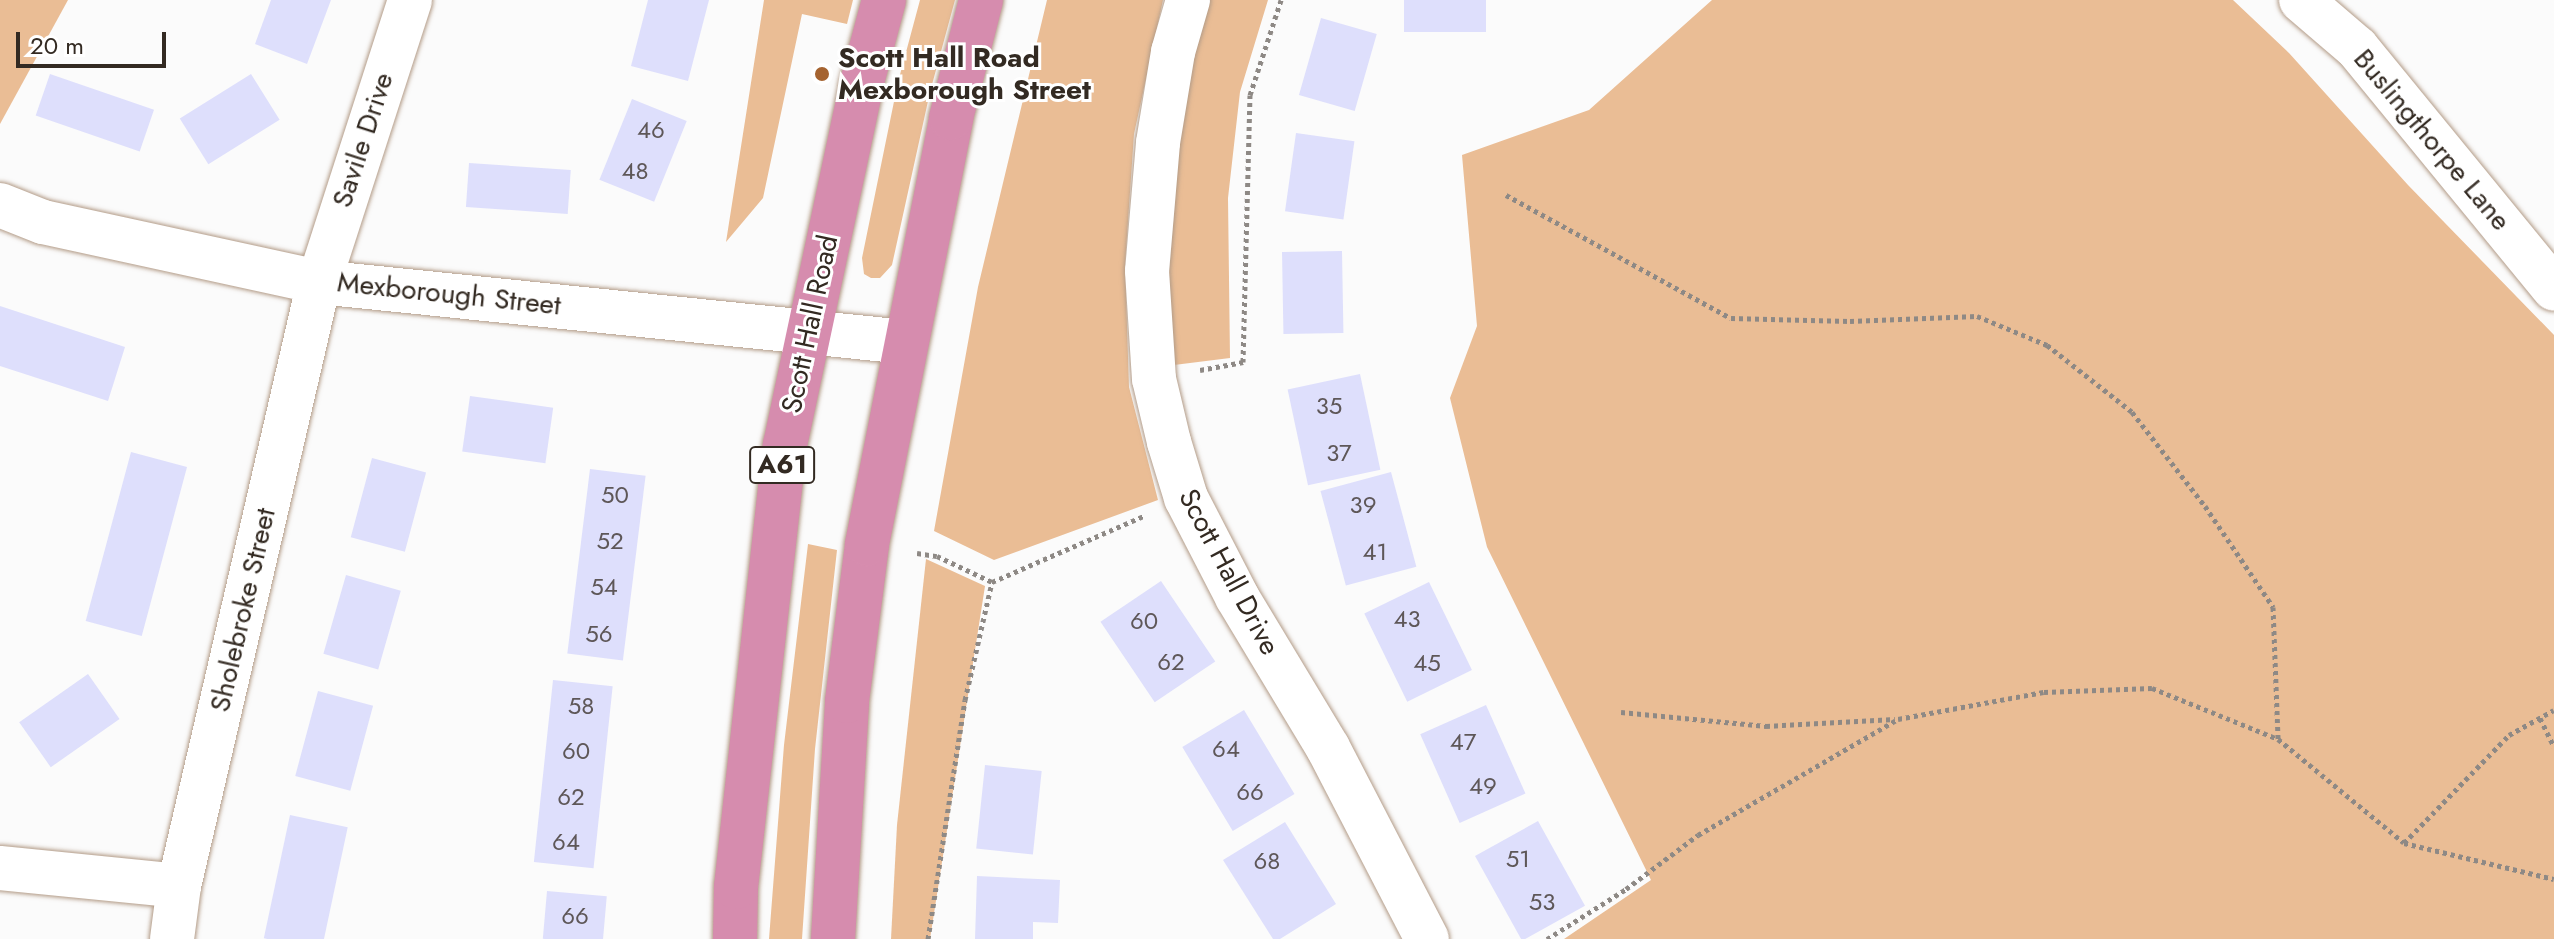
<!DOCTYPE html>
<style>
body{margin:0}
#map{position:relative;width:2554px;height:939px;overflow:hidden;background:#fbfbfb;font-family:Jost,sans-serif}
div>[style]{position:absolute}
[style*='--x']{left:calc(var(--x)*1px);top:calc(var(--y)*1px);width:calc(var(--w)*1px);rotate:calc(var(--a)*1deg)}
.green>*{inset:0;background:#eabd95}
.building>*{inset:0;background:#dedffc;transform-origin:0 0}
.path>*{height:5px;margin-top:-2.5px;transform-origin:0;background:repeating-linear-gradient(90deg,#8e8985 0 4px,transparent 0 8px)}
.roads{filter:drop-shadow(0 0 2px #b39c88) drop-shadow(0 0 2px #b39c88)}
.minor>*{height:44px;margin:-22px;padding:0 22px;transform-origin:22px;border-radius:22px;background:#fff}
.trunk>*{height:44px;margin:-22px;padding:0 22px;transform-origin:22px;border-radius:22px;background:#d68cae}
.dots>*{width:22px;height:22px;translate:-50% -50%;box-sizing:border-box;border:4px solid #fff;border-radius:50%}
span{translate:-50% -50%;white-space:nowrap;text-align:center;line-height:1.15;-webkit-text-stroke:6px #fff;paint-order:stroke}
.number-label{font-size:24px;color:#5e5758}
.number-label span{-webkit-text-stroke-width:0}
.shield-label span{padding:2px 6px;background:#fff;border:2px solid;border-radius:6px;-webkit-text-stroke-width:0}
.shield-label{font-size:26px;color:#332a22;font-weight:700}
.poi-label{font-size:28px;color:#332a22;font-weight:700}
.left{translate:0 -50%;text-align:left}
.street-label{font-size:28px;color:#332a22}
.scale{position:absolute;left:16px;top:32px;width:150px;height:36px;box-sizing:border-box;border:4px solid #332a22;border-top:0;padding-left:10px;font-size:24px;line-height:28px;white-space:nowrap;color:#332a22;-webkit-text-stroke:6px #fff;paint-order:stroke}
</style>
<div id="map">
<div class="green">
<i style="clip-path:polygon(0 0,68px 0,0 124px)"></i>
<i style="clip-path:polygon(764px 0,853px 0,847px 24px,802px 14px,763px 198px,726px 242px)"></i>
<i style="clip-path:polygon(920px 0,955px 0,930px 92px,892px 265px,880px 278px,871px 278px,864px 274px,862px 258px,898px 82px)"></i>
<i style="clip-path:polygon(1047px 0,1163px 0,1134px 134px,1125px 265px,1129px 387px,1158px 500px,994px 560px,934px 531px,978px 287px)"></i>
<i style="clip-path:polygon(1208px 0,1268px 0,1240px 92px,1228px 198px,1230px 358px,1174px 365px,1169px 275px,1180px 135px,1200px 27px)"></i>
<i style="clip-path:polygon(1712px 0,2233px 0,2289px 53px,2408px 185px,2554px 335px,2554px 939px,1564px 939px,1651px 880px,1487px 547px,1450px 398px,1477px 326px,1462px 155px,1589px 110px)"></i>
<i style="clip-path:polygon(808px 544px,837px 550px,815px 749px,802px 939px,769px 939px,784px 745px)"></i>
<i style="clip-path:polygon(926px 559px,985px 586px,930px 939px,891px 939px,897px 825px)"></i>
</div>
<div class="building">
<i style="clip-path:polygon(271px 0,331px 0,307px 64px,255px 44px)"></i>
<i style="clip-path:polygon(648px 0,709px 0,688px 81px,631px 66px)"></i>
<i style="left:1404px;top:0;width:82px;height:32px"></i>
<i style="left:1321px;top:18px;width:58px;height:80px;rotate:16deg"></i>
<i style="left:50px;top:74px;width:110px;height:44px;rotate:19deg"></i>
<i style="left:251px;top:74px;width:54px;height:84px;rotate:58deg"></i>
<i style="left:632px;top:99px;width:59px;height:87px;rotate:22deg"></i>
<i style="left:1296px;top:133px;width:59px;height:79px;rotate:8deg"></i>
<i style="left:469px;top:163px;width:102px;height:44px;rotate:4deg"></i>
<i style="left:1342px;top:251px;width:82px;height:60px;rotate:89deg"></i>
<i style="clip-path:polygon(0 306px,125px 347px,108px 401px,0 366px)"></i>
<i style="left:1360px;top:374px;width:98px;height:74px;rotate:78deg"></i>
<i style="left:470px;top:396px;width:84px;height:56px;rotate:8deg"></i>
<i style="left:131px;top:452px;width:58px;height:175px;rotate:15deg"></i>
<i style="left:372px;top:458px;width:56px;height:82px;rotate:15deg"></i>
<i style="left:590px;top:469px;width:56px;height:186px;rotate:7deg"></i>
<i style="left:1391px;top:472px;width:98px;height:73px;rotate:75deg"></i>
<i style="left:346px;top:575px;width:57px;height:82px;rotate:16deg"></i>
<i style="left:1161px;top:581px;width:97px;height:73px;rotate:56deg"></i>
<i style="left:1429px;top:582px;width:98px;height:72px;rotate:64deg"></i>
<i style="left:88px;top:674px;width:55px;height:84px;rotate:55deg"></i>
<i style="left:553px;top:680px;width:60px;height:183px;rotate:6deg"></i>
<i style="left:318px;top:691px;width:57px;height:88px;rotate:15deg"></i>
<i style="left:1486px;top:705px;width:97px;height:72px;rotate:66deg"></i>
<i style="left:1244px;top:710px;width:98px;height:72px;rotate:59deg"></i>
<i style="left:985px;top:765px;width:57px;height:84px;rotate:6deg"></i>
<i style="left:290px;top:815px;width:59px;height:126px;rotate:12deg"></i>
<i style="left:1538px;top:821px;width:97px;height:72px;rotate:61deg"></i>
<i style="clip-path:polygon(1285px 822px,1336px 904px,1280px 939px,1273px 939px,1223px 860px)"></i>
<i style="clip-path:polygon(977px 876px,1060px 880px,1058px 923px,1033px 922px,1033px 939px,975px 939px)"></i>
<i style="left:547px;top:891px;width:60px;height:48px;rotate:5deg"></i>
</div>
<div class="path">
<i style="--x:1506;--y:195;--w:256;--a:28.7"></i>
<i style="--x:1731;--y:318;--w:119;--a:1.4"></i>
<i style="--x:1850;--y:321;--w:127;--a:-2.3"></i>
<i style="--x:1977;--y:316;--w:76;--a:22.5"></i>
<i style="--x:2047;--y:345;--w:108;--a:38.2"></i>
<i style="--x:2132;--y:412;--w:119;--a:52.2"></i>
<i style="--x:2205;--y:506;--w:122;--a:56"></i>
<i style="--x:2273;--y:607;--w:132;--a:87.8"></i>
<i style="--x:1200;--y:370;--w:44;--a:-10.5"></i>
<i style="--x:1243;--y:362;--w:267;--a:-88.5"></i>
<i style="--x:1250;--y:95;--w:100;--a:-71.9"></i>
<i style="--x:917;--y:553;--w:20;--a:9"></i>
<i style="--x:937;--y:556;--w:61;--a:25.3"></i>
<i style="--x:1621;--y:712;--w:146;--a:5.5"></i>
<i style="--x:1766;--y:726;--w:129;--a:-3.1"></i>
<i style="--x:2540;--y:718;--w:32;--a:64"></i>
<i style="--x:2404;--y:843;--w:151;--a:-45.8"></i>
<i style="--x:2509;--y:735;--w:51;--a:-29.1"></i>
<i style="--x:928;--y:939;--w:242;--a:-81.2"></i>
<i style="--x:965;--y:700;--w:121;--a:-77.1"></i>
<i style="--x:992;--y:582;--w:166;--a:-23.5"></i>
<i style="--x:1547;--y:939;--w:93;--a:-32.3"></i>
<i style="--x:1626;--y:889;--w:90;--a:-36.9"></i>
<i style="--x:1698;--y:835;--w:231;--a:-30.1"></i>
<i style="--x:1898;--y:719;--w:148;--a:-10.5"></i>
<i style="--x:2044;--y:692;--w:108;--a:-2.1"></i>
<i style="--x:2152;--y:688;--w:136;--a:22"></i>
<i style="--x:2278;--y:739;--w:163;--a:39.5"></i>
<i style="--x:2404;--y:843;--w:154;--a:13.5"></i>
</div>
<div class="roads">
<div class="minor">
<i style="--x:1188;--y:0;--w:54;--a:106.1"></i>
<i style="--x:1173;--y:52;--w:92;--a:99.4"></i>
<i style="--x:1158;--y:143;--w:128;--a:94.9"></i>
<i style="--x:1147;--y:271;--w:108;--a:86.3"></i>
<i style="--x:1154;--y:379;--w:65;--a:76.6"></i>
<i style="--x:1169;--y:442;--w:59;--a:73.1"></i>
<i style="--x:1186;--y:498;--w:111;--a:62.7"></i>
<i style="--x:1237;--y:597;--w:176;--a:58.9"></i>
<i style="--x:1328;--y:748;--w:215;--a:62.6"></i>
<i style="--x:2301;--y:0;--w:74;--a:40.6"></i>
<i style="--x:2357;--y:48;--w:311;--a:50.7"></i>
<i style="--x:0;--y:205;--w:46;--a:21.6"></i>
<i style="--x:43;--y:222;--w:282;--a:12.3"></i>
<i style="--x:319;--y:282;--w:590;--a:5.84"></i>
<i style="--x:0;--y:868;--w:180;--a:5.7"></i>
<i style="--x:172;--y:939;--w:53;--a:-82.5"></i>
<i style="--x:179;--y:886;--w:620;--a:-76.95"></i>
<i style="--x:319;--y:282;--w:296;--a:-72.1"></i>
</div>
<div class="trunk">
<i style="--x:735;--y:939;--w:52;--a:-88.9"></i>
<i style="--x:736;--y:887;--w:445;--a:-83.7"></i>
<i style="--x:785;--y:445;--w:367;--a:-78"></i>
<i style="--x:861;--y:86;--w:89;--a:-75"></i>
<i style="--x:833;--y:939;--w:238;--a:-86.6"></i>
<i style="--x:847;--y:701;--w:158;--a:-82.7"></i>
<i style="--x:867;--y:544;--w:434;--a:-78.8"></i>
<i style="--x:951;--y:118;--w:122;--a:-75.7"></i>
</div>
</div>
<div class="dots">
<i style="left:822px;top:74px;background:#a56330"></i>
</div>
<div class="number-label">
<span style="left:651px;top:130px">46</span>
<span style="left:635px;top:171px">48</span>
<span style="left:1329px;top:406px">35</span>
<span style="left:1339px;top:453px">37</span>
<span style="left:615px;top:495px">50</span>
<span style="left:1363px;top:505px">39</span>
<span style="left:610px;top:541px">52</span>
<span style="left:1375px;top:552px">41</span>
<span style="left:604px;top:587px">54</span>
<span style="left:1407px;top:619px">43</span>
<span style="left:1144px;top:621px">60</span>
<span style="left:599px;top:634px">56</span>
<span style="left:1171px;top:662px">62</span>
<span style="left:1427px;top:663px">45</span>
<span style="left:581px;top:706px">58</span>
<span style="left:1463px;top:742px">47</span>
<span style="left:1226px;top:749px">64</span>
<span style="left:576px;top:751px">60</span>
<span style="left:1483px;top:786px">49</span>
<span style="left:1250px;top:792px">66</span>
<span style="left:571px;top:797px">62</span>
<span style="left:566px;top:842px">64</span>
<span style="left:1518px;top:859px">51</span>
<span style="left:1267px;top:861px">68</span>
<span style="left:1542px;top:902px">53</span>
<span style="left:575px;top:916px">66</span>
</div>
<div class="shield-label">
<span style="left:782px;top:465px">A61</span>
</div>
<div class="poi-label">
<span class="left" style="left:838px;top:74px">Scott Hall Road<br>Mexborough Street</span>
</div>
<div class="street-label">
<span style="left:363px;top:140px;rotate:-72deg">Savile Drive</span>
<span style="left:2432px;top:140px;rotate:50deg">Buslingthorpe Lane</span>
<span style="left:449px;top:294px;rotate:6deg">Mexborough Street</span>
<span style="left:810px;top:324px;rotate:-78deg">Scott Hall Road</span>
<span style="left:1229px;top:572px;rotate:62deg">Scott Hall Drive</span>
<span style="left:243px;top:610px;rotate:-77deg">Sholebroke Street</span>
</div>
<div class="scale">20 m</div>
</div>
